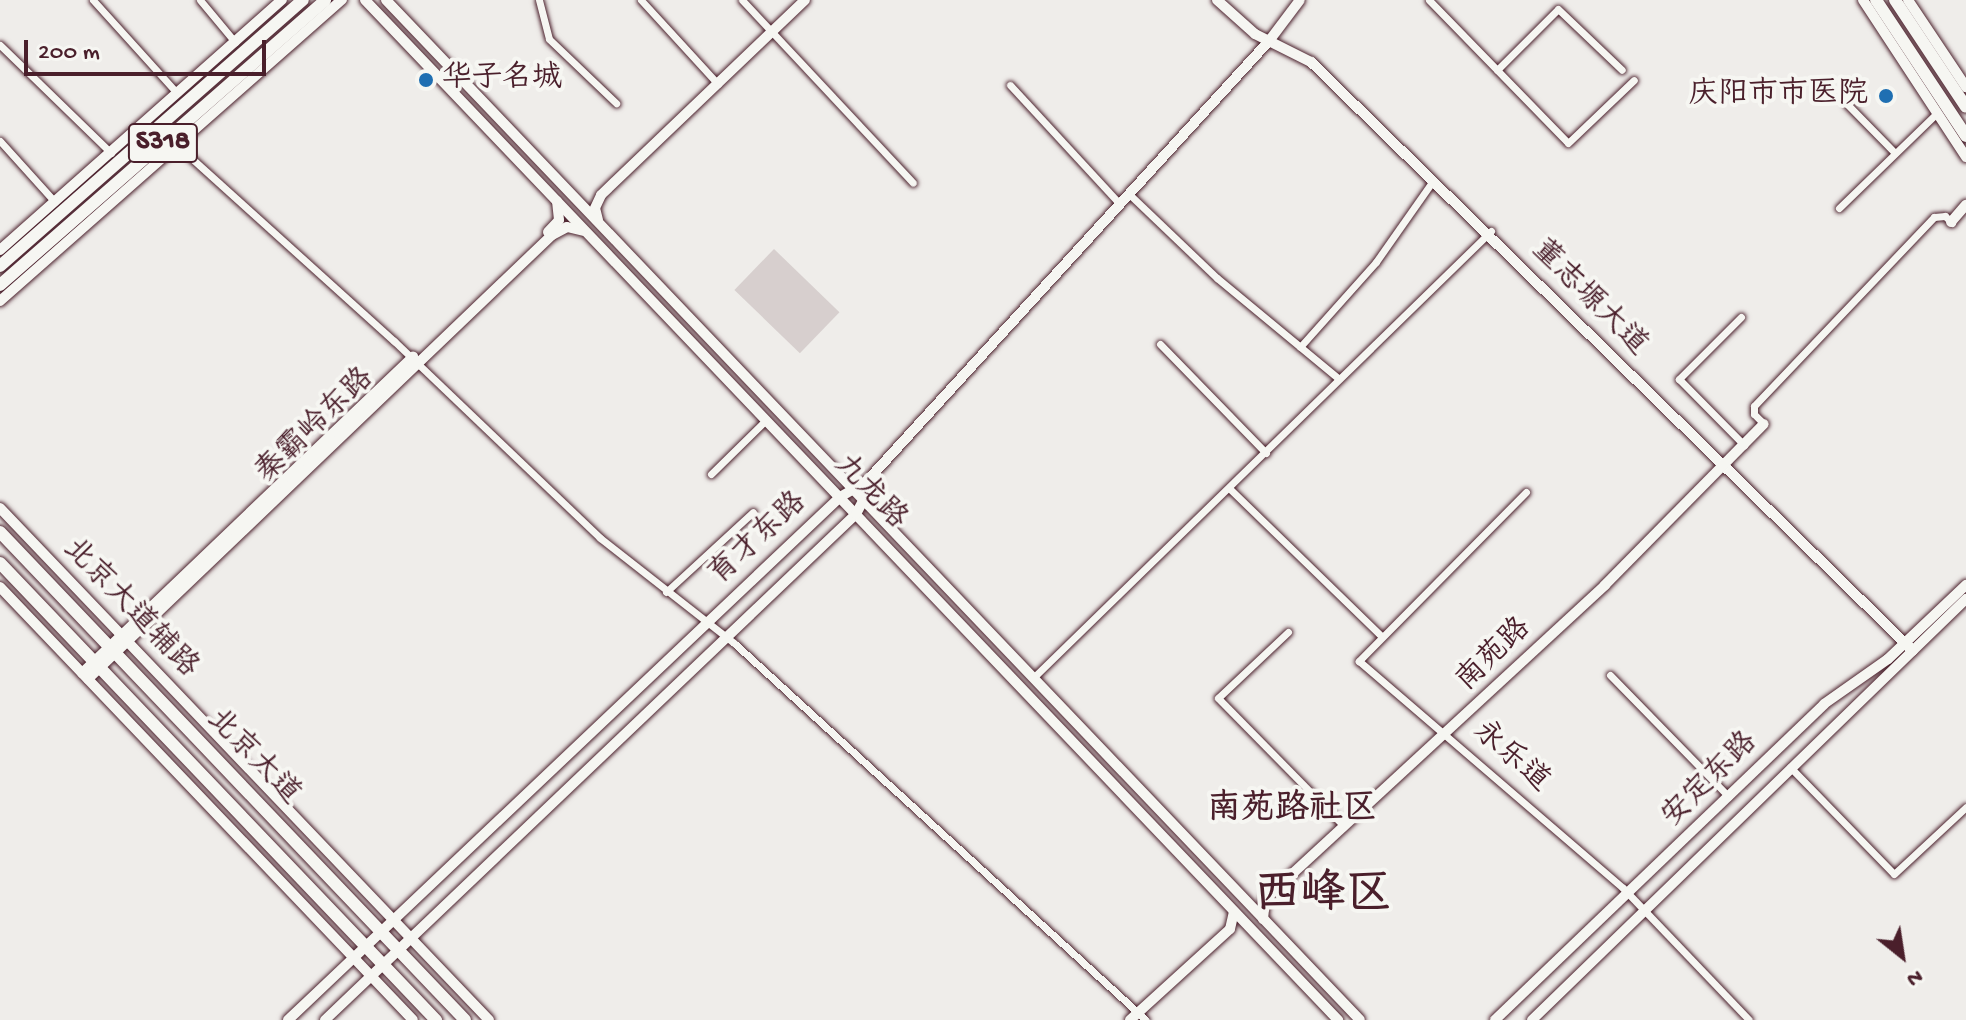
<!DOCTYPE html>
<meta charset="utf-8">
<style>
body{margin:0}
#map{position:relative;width:1966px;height:1020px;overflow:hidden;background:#efedea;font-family:"Gochi Hand","LXGW WenKai TC",sans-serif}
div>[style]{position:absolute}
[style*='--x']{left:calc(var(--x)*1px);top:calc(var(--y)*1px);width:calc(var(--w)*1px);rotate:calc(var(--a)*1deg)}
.green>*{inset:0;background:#d7cfce;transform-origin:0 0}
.roads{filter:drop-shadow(0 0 2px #4a1f2b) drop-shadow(0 0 2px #4a1f2b)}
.street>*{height:7px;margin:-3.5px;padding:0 3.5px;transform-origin:3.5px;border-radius:3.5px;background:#f6f6f2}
.secondary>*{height:10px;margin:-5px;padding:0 5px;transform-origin:5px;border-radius:5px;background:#f6f6f2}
.primary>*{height:12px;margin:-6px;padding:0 6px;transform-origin:6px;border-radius:6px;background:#f6f6f2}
.dots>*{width:22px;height:22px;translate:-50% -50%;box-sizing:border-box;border:4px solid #f6f6f2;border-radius:50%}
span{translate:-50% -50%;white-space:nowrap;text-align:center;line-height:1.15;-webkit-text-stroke:8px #f6f6f2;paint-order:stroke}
.shield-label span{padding:2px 6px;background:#f6f6f2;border:2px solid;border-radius:6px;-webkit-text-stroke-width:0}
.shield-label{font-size:28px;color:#4a1f2b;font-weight:700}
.poi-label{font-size:30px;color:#4a1f2b}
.left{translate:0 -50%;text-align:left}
.right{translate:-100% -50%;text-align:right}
.street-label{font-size:30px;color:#4a1f2b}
.quarter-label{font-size:34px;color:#4a1f2b;font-weight:700}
.town-label{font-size:46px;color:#4a1f2b;font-weight:700}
.north{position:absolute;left:1862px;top:916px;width:80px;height:80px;-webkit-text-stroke:6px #f6f6f2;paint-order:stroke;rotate:150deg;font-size:22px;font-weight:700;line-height:32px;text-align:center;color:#4a1f2b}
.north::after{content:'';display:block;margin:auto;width:28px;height:36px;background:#4a1f2b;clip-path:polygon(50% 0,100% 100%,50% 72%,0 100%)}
.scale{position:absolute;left:24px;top:40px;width:242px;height:36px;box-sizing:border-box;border:4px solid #4a1f2b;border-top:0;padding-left:10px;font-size:24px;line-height:28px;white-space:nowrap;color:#4a1f2b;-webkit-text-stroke:6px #f6f6f2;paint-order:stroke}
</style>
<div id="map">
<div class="green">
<i style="left:774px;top:249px;width:91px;height:57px;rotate:44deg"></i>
</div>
<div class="roads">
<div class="street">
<i style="--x:93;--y:0;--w:125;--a:47.9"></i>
<i style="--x:200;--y:0;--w:55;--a:50.2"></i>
<i style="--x:539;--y:0;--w:40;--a:75.6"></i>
<i style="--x:549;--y:39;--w:93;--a:43.7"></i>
<i style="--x:641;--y:0;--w:114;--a:47.5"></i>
<i style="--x:742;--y:0;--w:250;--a:46.9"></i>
<i style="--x:1429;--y:0;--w:199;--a:45.8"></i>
<i style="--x:1568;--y:143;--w:91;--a:-43.7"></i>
<i style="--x:0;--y:45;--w:155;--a:44.2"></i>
<i style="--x:1497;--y:70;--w:86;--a:-45"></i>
<i style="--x:1558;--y:9;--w:88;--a:43.6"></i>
<i style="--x:1010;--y:85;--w:159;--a:47.3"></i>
<i style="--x:1847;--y:104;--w:66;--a:45.6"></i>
<i style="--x:0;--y:141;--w:82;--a:48"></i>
<i style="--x:178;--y:146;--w:291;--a:42.1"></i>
<i style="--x:394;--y:341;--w:285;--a:43.7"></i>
<i style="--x:600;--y:538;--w:170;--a:38.1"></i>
<i style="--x:734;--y:643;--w:558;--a:42.46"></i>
<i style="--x:1130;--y:195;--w:120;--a:43.7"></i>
<i style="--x:1217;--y:278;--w:158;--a:39.6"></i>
<i style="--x:1839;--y:208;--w:136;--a:-44.1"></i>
<i style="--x:1741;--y:317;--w:88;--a:135"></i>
<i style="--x:1679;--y:379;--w:93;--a:45.4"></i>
<i style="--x:1160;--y:344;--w:152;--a:45.8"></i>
<i style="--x:1300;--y:347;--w:114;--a:-48.2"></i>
<i style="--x:1376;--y:262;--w:94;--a:-55"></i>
<i style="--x:1764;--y:424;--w:14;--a:-135"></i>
<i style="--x:1754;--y:414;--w:8;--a:-90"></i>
<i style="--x:1754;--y:406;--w:261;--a:-46.4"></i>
<i style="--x:1934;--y:217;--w:11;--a:-5"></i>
<i style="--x:1945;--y:216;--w:10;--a:45"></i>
<i style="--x:711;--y:474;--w:77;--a:-44.5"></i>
<i style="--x:1230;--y:489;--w:211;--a:44.2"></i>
<i style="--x:1526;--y:492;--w:238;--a:134.7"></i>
<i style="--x:1359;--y:661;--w:348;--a:40.7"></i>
<i style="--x:1623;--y:888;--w:182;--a:46.3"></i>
<i style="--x:666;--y:592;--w:118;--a:-42.6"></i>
<i style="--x:1288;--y:632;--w:96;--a:136.7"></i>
<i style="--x:1218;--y:698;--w:180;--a:45.5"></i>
<i style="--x:1610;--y:675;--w:170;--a:45.7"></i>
<i style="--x:1033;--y:678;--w:640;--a:-44.3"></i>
<i style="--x:1790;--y:767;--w:149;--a:45.8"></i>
<i style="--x:1894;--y:874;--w:98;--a:-42.9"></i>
</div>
<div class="secondary">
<i style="--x:365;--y:0;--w:1410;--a:46.35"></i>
<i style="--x:386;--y:0;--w:1410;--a:46.32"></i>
<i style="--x:1217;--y:0;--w:51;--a:41.8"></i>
<i style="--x:1255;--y:34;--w:63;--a:26.6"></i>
<i style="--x:1311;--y:62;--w:842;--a:44.37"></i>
<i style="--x:1863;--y:0;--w:188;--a:56.7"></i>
<i style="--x:1908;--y:0;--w:105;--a:56.3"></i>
<i style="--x:598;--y:220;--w:12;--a:-104"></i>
<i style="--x:595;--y:208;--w:14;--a:-65"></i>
<i style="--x:601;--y:195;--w:282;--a:-43.7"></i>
<i style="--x:1951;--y:222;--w:23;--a:-49"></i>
<i style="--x:548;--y:232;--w:16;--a:-47"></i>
<i style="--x:559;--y:220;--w:19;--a:-96"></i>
<i style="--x:0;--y:250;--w:377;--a:-41.6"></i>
<i style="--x:0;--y:301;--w:456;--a:-41.4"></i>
<i style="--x:0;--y:508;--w:708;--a:46.32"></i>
<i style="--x:0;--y:587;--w:598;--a:46.35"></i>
<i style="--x:82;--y:673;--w:458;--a:-43.7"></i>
<i style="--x:88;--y:679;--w:642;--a:-43.74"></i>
<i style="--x:552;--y:235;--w:17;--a:-28"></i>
<i style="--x:567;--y:227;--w:17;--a:13"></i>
<i style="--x:1263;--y:919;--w:20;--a:-84"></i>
<i style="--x:1265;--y:899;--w:463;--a:-42.7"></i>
<i style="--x:1605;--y:585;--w:226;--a:-45.4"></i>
<i style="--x:288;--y:1020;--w:760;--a:-43.45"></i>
<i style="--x:840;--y:497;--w:30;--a:-30"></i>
<i style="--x:866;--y:482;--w:597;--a:-47.58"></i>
<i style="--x:1269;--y:41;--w:51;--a:-52.9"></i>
<i style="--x:325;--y:1020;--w:733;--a:-43.62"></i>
<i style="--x:856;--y:514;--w:38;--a:-62"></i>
<i style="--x:1130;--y:1020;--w:135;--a:-42.3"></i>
<i style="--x:1230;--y:929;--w:17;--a:-77"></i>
<i style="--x:1495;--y:1020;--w:456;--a:-43.8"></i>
<i style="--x:1824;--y:704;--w:78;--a:-35.1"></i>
<i style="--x:1888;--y:659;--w:108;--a:-43.5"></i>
<i style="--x:1532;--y:1020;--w:605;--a:-44.13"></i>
</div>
<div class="primary">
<i style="--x:1876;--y:0;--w:163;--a:56.5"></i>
<i style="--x:1895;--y:0;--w:128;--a:56.4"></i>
<i style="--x:0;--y:266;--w:403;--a:-41.3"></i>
<i style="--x:0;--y:285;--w:432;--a:-41.2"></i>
<i style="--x:0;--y:532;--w:674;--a:46.38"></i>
<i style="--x:0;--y:563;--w:632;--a:46.35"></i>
</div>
</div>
<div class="dots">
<i style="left:426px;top:80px;background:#1f6fb2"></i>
<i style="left:1886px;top:96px;background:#1f6fb2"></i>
</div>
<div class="shield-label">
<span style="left:163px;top:143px">S318</span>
</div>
<div class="poi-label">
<span class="left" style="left:442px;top:80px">华子名城</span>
<span class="right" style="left:1868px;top:96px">庆阳市市医院</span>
</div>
<div class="street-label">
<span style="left:1588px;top:299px;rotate:45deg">董志塬大道</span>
<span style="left:316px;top:427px;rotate:-44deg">秦霸岭东路</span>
<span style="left:869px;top:493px;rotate:46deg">九龙路</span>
<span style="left:759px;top:540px;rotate:-43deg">育才东路</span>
<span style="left:129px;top:609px;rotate:46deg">北京大道辅路</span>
<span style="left:1495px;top:656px;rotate:-44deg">南苑路</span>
<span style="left:252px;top:758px;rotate:46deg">北京大道</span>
<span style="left:1510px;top:758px;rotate:41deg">永乐道</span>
<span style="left:1711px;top:781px;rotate:-45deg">安定东路</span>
</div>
<div class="quarter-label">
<span style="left:1292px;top:812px">南苑路社区</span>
</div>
<div class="town-label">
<span style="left:1323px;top:898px">西峰区</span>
</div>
<div class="north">N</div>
<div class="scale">200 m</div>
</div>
